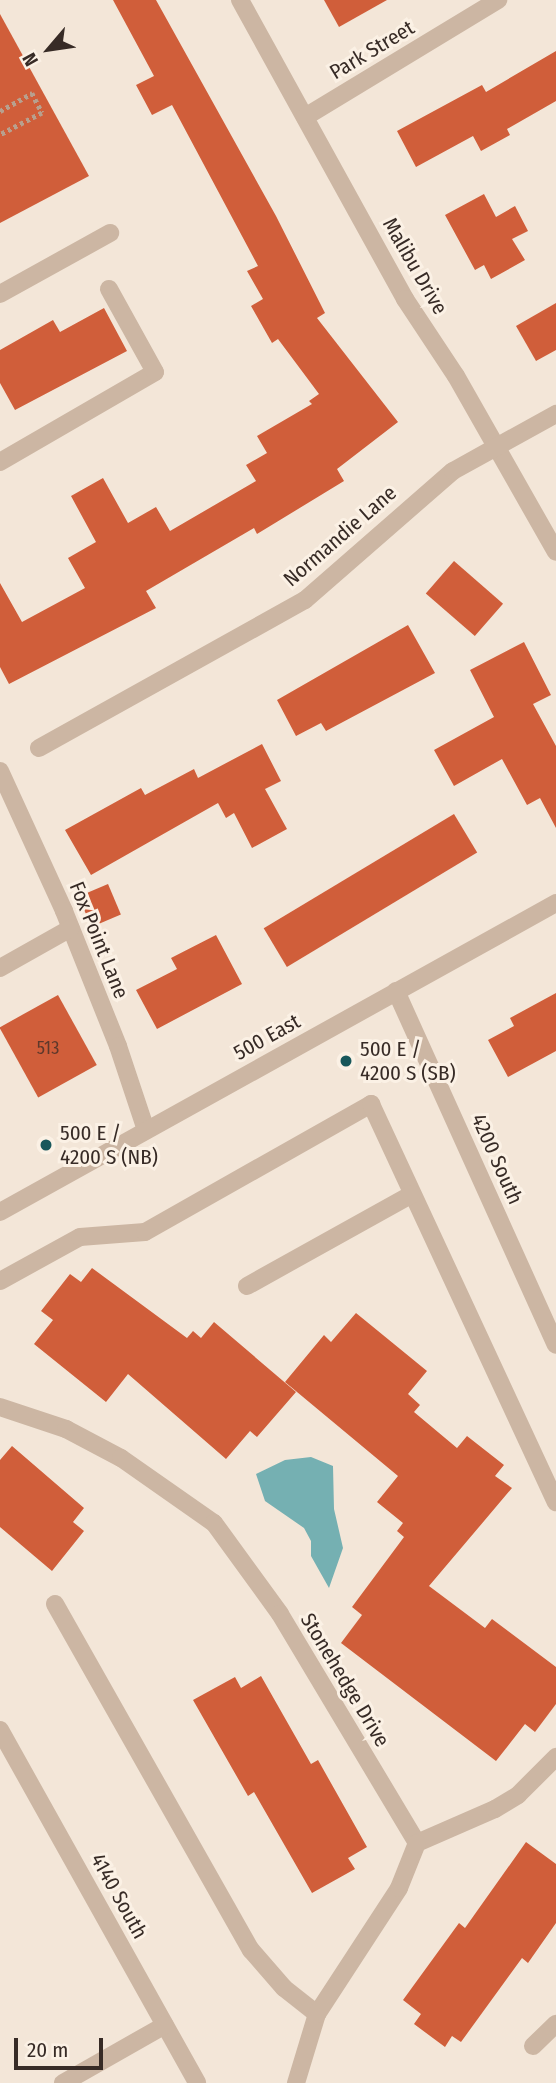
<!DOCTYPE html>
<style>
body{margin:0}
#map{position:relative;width:556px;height:2083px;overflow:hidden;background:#f3e6d8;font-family:"Fira Sans Condensed",sans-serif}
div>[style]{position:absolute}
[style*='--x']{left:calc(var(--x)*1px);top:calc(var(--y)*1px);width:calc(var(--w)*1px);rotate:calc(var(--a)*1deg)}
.water>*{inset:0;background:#75b0b2}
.building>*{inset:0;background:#d05e3a;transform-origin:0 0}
.path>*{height:4.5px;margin-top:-2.25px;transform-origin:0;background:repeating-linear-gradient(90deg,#b8a08e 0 3.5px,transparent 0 7px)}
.minor>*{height:18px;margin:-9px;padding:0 9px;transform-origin:9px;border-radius:9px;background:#ccb6a3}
.dots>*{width:19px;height:19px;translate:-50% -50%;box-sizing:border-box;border:4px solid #fbf1e5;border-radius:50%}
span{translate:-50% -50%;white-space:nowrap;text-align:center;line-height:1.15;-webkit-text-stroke:6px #fbf1e5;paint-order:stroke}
.number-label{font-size:18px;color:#5d382b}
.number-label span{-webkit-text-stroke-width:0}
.street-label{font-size:21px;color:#372b26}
.poi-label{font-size:21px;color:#372b26}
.left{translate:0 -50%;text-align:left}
.north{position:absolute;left:14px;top:14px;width:70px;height:70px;-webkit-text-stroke:5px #fbf1e5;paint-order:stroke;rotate:241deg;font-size:19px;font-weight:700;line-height:28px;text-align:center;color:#372b26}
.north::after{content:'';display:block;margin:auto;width:24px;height:32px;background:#372b26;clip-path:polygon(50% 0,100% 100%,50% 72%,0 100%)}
.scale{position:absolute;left:14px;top:2038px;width:89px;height:32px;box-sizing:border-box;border:4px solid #372b26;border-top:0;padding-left:9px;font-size:21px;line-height:24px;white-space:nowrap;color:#372b26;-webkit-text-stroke:5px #fbf1e5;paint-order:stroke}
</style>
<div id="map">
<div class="water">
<i style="clip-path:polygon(311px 1457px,333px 1466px,334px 1509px,343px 1548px,329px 1588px,311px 1556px,311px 1541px,304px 1528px,265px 1501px,256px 1474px,285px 1460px)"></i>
</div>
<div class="building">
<i style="clip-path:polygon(113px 0,156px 0,276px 216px,325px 313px,317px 318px,398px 422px,337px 469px,344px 481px,257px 534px,254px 528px,146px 591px,156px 608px,9px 684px,0 667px,0 583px,22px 622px,85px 588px,68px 558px,96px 542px,71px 496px,103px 478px,128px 523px,156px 507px,170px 531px,256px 481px,246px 465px,267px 453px,257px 436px,312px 404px,309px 401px,319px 394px,278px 339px,272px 343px,251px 306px,263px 299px,247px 271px,258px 266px,172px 105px,152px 115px,136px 85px,154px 76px)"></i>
<i style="clip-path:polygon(324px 0,387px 0,339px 27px)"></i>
<i style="clip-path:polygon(0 14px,89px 176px,0 223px)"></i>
<i style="clip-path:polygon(556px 51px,556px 101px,507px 129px,510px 135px,481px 151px,473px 136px,416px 167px,397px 131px,482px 85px,486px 92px)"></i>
<i style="clip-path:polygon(484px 194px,496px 217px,515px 206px,528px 231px,512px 239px,525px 260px,491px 279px,484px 265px,475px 270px,445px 215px)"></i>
<i style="clip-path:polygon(556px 303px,556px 350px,536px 361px,516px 326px)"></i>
<i style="clip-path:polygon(104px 308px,127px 351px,15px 410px,0 383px,0 350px,53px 320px,60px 332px)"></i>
<i style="left:454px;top:561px;width:65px;height:43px;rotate:41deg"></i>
<i style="clip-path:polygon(408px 625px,435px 673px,326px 731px,321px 723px,296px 736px,277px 700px)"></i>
<i style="clip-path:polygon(524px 642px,551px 695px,533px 704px,556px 746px,556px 828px,540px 798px,527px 805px,502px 759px,454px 786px,434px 750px,494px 717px,470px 670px)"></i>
<i style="clip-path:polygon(262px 744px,281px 781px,265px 789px,287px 829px,252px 848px,234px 813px,226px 818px,218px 803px,91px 875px,65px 830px,141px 788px,145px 795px,194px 769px,198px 778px)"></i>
<i style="left:454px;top:814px;width:45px;height:222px;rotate:59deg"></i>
<i style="left:108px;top:884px;width:33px;height:32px;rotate:67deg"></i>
<i style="clip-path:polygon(216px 935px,242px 984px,157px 1029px,136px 990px,177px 969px,171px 958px)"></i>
<i style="clip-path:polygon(556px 993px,556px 1051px,508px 1077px,488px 1040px,514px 1026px,510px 1018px)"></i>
<i style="left:58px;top:995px;width:80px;height:67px;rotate:61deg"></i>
<i style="clip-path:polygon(92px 1268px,187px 1338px,193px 1331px,201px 1338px,214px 1322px,296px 1392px,257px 1437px,250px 1431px,226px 1459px,128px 1374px,106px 1402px,34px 1344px,53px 1320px,41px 1311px,70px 1274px,81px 1282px)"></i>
<i style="clip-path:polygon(356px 1313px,427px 1371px,408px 1394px,420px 1405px,414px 1412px,457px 1448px,467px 1436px,504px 1465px,495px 1476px,512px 1488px,429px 1586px,485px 1628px,492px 1619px,556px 1667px,556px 1704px,535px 1732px,525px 1724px,496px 1761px,341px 1643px,362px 1615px,352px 1607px,404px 1537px,397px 1531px,403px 1523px,377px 1502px,398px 1476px,285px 1382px,324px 1335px,331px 1342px)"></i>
<i style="clip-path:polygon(12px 1446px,84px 1508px,73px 1522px,84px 1531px,52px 1571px,0 1527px,0 1460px)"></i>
<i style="clip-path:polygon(261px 1676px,311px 1764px,318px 1760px,367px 1847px,348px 1858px,355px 1869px,312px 1893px,254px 1792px,248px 1796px,193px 1700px,235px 1677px,241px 1688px)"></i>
<i style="clip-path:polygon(526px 1842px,556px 1864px,556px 1923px,528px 1963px,522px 1958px,461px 2042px,452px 2036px,445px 2047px,414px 2024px,421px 2014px,403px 2000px,459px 1923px,465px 1928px)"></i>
</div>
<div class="path">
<i style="--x:0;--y:111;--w:37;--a:-29"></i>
<i style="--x:32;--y:93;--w:22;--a:63"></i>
<i style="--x:42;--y:113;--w:47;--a:152.4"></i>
</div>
<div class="minor">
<i style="--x:240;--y:0;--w:342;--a:61.1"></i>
<i style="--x:405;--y:299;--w:92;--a:56.5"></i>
<i style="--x:456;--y:376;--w:202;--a:60.4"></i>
<i style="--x:305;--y:117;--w:226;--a:-31.2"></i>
<i style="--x:0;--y:294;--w:126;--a:-29"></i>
<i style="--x:0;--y:462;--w:179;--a:-30.1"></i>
<i style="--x:155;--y:372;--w:95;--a:-119"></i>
<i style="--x:39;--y:748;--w:304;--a:-29.1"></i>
<i style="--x:305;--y:600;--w:196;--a:-41.1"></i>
<i style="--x:453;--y:471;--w:118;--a:-29"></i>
<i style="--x:0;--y:771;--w:154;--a:65.4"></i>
<i style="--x:64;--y:911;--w:145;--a:68.2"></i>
<i style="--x:118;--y:1046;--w:89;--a:71.6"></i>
<i style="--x:0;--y:968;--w:81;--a:-29.4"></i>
<i style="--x:396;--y:991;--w:388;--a:65.7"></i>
<i style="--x:0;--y:1212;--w:636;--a:-29.06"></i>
<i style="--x:0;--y:1281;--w:91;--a:-28.8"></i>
<i style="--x:80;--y:1237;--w:65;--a:-4.4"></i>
<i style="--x:145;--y:1232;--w:260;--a:-29.5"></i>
<i style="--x:371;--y:1104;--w:439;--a:65.1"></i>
<i style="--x:247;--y:1286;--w:189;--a:-29.1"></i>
<i style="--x:0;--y:1407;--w:70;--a:18.4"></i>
<i style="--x:66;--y:1429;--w:62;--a:27.8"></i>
<i style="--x:121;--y:1458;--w:113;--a:35"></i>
<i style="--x:214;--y:1523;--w:112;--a:54"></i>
<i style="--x:280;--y:1614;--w:267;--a:59.1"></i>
<i style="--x:55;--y:1604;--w:398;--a:60.5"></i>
<i style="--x:251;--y:1950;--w:50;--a:49"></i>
<i style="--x:284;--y:1988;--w:42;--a:38.2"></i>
<i style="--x:0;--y:1730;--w:404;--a:60.8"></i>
<i style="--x:417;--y:1843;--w:85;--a:-23.6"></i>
<i style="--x:495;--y:1809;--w:27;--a:-31"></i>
<i style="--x:518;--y:1795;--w:54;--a:-45"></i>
<i style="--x:533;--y:2046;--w:32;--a:-44"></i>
<i style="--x:63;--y:2083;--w:117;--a:-29.6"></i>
<i style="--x:296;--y:2083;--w:72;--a:-73.1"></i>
<i style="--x:317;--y:2014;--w:150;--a:-56.9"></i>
<i style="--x:399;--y:1888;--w:48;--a:-68.2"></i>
</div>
<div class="dots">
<i style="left:346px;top:1061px;background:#18575b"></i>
<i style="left:46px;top:1145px;background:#18575b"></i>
</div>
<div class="number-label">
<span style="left:48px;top:1048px">513</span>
</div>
<div class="street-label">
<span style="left:372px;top:50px;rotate:-31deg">Park Street</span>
<span style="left:415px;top:266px;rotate:60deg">Malibu Drive</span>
<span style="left:340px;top:536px;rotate:-41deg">Normandie Lane</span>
<span style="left:99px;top:940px;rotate:68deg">Fox Point Lane</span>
<span style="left:267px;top:1037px;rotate:-29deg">500 East</span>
<span style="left:497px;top:1159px;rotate:66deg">4200 South</span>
<span style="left:345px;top:1680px;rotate:59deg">Stonehedge Drive</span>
<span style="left:119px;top:1896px;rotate:61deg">4140 South</span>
</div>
<div class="poi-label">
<span class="left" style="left:360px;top:1061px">500 E /<br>4200 S (SB)</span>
<span class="left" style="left:60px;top:1145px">500 E /<br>4200 S (NB)</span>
</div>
<div class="north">N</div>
<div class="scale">20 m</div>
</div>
